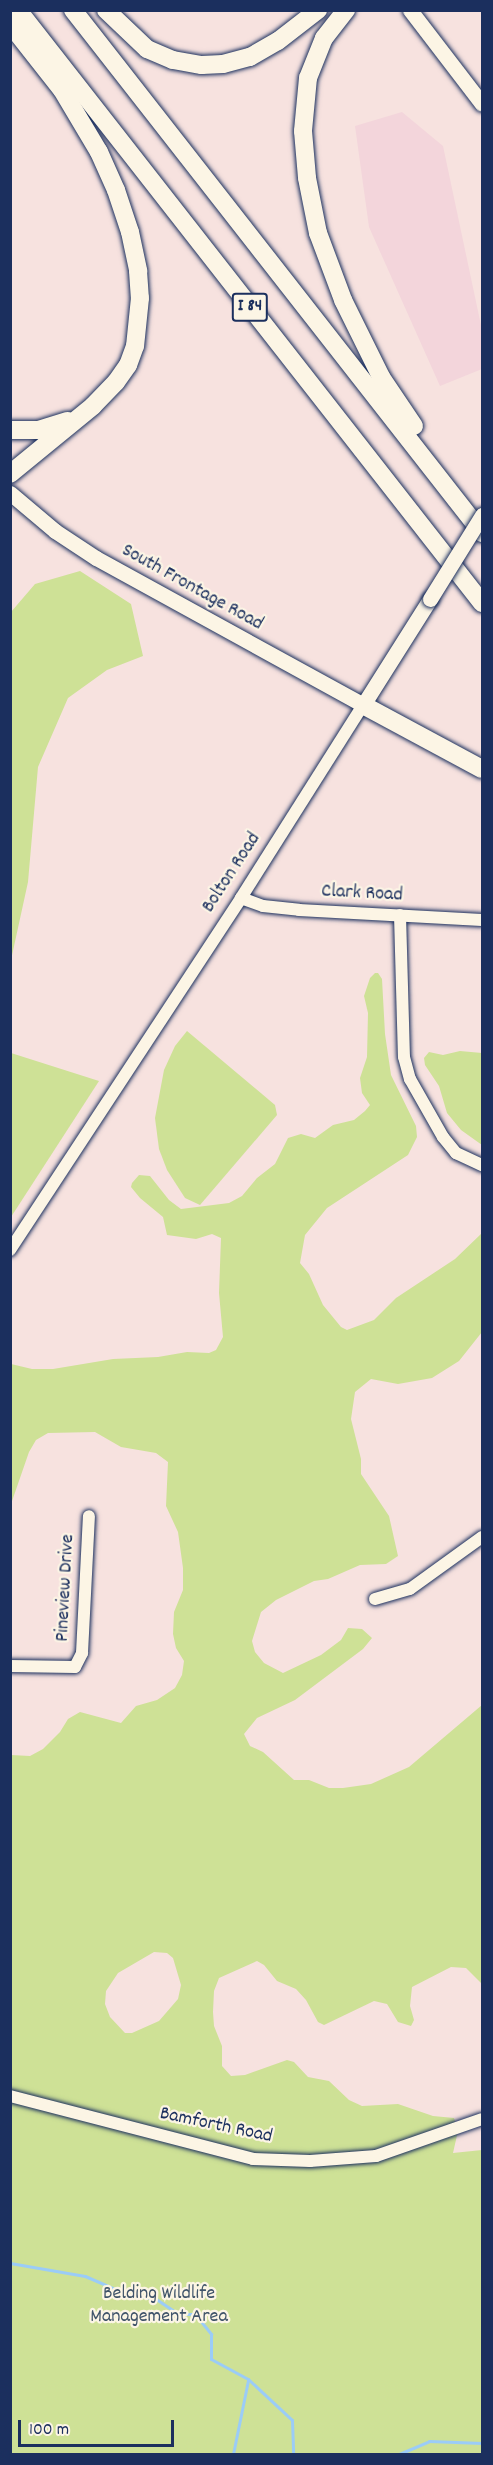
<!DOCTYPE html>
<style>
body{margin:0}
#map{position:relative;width:493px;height:2465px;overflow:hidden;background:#f7e2df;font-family:Dekko,sans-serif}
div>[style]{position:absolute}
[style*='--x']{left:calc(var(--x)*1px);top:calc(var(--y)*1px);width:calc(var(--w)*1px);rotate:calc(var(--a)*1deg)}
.built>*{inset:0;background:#f3d5db}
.green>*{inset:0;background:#cee196}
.stream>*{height:3px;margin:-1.5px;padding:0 1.5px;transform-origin:1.5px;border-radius:1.5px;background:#9bccf7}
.roads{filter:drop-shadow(0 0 2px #1b2f5e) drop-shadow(0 0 2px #1b2f5e)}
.minor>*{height:12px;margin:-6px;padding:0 6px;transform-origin:6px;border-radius:6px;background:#fcf5e5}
.major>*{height:15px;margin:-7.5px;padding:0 7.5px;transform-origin:7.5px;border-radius:7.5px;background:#fcf5e5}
.highway>*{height:18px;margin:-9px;padding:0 9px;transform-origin:9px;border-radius:9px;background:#fcf5e5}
.bridges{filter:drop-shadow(0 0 2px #1b2f5e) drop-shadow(0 0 2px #1b2f5e)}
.major-bridge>*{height:15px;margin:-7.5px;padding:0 7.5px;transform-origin:7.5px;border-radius:7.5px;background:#fcf5e5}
span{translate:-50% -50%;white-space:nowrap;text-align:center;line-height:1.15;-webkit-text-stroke:4.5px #fcf5e5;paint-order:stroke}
.shield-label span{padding:2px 4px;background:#fcf5e5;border:2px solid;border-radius:4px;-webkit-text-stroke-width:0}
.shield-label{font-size:18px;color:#1b2f5e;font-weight:700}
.street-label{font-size:20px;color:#1b2f5e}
.park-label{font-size:20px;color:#3f5369}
.frame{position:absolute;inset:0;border:12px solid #1b2f5e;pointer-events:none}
.scale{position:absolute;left:18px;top:2420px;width:156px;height:27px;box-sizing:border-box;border:3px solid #1b2f5e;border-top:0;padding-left:8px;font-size:18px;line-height:21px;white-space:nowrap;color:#1b2f5e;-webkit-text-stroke:4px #fcf5e5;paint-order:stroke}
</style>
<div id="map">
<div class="built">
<i style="clip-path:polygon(402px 112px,443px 146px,482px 330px,482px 369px,440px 386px,369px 227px,355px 126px)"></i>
</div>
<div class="green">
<i style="clip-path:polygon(80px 571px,131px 604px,143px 656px,107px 670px,68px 698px,38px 767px,28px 882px,11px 960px,11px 612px,35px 584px)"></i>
<i style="clip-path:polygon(evenodd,375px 973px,378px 973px,382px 979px,385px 1034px,391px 1075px,416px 1126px,417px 1137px,408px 1155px,327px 1208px,305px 1235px,300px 1263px,309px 1274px,323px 1305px,341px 1327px,347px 1330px,374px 1320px,396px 1298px,455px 1259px,482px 1233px,482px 1332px,459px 1361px,432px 1378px,398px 1384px,371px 1379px,355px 1392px,351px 1419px,361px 1459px,361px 1474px,389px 1516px,398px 1556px,386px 1564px,360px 1565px,328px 1579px,314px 1581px,276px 1600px,261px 1612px,252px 1641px,255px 1652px,264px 1663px,283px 1673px,321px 1655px,341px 1640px,348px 1628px,362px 1629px,372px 1638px,363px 1649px,295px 1700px,257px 1718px,244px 1734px,250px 1746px,263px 1752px,294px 1780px,309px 1780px,329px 1788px,343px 1788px,371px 1784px,409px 1767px,482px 1705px,482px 1984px,466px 1968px,451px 1967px,412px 1987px,410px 2006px,414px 2020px,411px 2026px,398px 2022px,387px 2004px,374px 2001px,324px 2025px,318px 2022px,306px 2000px,296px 1989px,277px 1981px,264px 1965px,257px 1961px,219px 1978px,214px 1991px,213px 2012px,214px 2026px,222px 2046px,222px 2066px,231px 2076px,245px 2075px,287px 2060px,294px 2062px,308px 2077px,329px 2081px,349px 2100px,362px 2106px,398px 2104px,433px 2116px,454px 2118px,458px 2131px,453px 2153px,482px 2150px,482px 2454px,11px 2454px,11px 1755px,30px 1756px,43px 1749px,60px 1732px,68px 1719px,80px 1712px,121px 1723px,136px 1706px,157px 1700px,175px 1688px,182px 1675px,184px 1661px,176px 1648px,173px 1634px,174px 1612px,183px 1590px,183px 1568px,178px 1532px,166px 1506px,168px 1462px,156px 1453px,121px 1447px,95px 1432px,48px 1433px,36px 1440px,29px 1452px,11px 1504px,11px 1364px,32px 1369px,53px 1369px,113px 1359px,158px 1357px,187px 1352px,209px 1353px,216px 1350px,223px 1337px,219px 1293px,221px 1238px,212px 1234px,196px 1239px,167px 1235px,163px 1217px,140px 1198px,131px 1187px,132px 1183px,139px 1175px,150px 1176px,169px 1200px,181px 1209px,229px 1203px,242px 1196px,257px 1178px,275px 1164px,288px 1138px,301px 1134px,315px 1138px,333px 1125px,354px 1120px,365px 1111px,370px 1105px,362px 1093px,360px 1078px,367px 1057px,368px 1013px,364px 996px,370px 978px,375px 973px,154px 1952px,167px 1953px,173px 1958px,181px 1985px,178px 1999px,159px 2021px,132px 2033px,125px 2033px,110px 2017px,105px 2004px,106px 1991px,118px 1973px,154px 1952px)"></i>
<i style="clip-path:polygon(187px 1031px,275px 1105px,277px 1115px,200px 1205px,185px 1198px,167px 1170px,159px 1149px,155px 1118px,164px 1070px,175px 1046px)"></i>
<i style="clip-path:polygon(460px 1051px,482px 1053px,482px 1145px,461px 1130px,447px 1113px,439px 1086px,425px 1065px,424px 1058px,429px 1052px,443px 1055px)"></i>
<i style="clip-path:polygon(11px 1053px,99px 1081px,11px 1217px,10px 1053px)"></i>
</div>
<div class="stream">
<i style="--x:10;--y:2263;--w:76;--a:9.8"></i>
<i style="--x:85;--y:2276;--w:48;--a:23.4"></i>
<i style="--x:129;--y:2295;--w:27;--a:8"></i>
<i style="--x:156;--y:2299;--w:27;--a:34"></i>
<i style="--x:178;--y:2314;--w:17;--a:0"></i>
<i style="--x:195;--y:2314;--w:26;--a:51"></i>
<i style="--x:211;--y:2334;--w:25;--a:90"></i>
<i style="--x:211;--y:2359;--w:42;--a:28.4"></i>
<i style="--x:248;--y:2379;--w:60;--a:43"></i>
<i style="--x:292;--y:2420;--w:34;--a:88"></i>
<i style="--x:233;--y:2454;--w:76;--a:-78.5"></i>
<i style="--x:399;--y:2454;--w:33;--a:-23"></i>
<i style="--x:429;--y:2441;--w:53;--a:2.2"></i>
</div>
<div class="roads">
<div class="minor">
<i style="--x:241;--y:898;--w:23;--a:20"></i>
<i style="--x:263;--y:906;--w:36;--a:6"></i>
<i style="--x:299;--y:910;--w:183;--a:3.1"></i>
<i style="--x:400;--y:915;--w:142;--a:88.4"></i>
<i style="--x:404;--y:1057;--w:23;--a:75"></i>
<i style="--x:410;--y:1079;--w:67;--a:60.4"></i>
<i style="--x:443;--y:1137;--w:21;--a:51"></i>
<i style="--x:456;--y:1153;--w:29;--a:25"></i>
<i style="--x:10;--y:1250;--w:421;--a:-56.7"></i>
<i style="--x:241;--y:898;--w:228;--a:-57.7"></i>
<i style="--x:375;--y:1599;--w:36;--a:-16"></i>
<i style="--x:410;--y:1589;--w:89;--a:-35.8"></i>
<i style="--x:10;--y:1666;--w:65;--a:0.9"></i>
<i style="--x:75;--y:1667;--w:16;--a:-63"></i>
<i style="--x:82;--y:1653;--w:137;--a:-87.1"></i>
<i style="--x:10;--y:2096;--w:251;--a:14.5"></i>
<i style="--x:253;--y:2159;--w:57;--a:2"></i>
<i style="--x:310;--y:2161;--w:66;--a:-4.3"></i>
<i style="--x:376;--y:2156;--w:112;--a:-19.2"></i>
</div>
<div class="major">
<i style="--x:410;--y:10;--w:118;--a:52.5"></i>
<i style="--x:10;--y:493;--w:59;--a:40.2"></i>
<i style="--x:55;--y:531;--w:49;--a:33.4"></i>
<i style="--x:96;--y:558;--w:305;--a:28.8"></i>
<i style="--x:363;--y:705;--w:125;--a:-57.7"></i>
</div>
<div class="highway">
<i style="--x:18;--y:10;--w:753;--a:51.96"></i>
<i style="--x:73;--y:10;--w:664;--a:51.97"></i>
<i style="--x:106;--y:10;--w:57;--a:43.6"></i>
<i style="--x:147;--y:49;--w:28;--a:23"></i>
<i style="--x:173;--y:60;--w:29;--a:10"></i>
<i style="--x:202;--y:65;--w:21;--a:-3"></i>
<i style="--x:223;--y:64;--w:28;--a:-15"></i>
<i style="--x:250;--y:57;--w:32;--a:-30"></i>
<i style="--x:278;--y:41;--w:51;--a:-37.8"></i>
<i style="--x:346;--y:10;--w:36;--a:128"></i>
<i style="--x:324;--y:38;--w:43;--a:111.8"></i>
<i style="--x:308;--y:78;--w:53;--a:95.4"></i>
<i style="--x:303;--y:131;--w:47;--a:85.1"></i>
<i style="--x:307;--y:178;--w:56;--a:78.7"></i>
<i style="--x:318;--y:233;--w:72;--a:69.5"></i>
<i style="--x:343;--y:300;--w:86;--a:63.7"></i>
<i style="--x:381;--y:377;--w:59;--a:56"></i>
<i style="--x:10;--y:24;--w:84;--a:51.8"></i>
<i style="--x:62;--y:90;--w:72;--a:59.2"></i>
<i style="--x:99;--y:152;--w:42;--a:65.9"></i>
<i style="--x:116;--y:190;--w:44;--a:71.6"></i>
<i style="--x:130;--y:232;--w:40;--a:78"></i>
<i style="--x:138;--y:271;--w:27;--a:86"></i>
<i style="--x:140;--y:298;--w:48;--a:95.9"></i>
<i style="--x:135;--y:346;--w:20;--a:110"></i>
<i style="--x:128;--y:365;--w:21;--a:125"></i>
<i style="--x:116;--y:382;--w:33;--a:134"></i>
<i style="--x:93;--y:406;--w:107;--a:140.7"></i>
<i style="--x:10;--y:430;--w:28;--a:0"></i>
<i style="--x:38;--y:430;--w:31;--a:-17"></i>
<i style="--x:363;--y:705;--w:135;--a:28.3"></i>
</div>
</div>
<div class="bridges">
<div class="major-bridge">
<i style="--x:430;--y:599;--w:99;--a:-58.2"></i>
</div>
</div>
<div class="shield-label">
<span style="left:250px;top:307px">I 84</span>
</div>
<div class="street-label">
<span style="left:192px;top:588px;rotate:29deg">South Frontage Road</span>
<span style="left:232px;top:873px;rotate:-57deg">Bolton Road</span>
<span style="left:362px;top:894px;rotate:3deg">Clark Road</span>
<span style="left:66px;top:1588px;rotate:-87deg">Pineview Drive</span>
<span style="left:216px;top:2126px;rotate:12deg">Bamforth Road</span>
</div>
<div class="park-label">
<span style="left:159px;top:2306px">Belding Wildlife<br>Management Area</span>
</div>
<div class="frame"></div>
<div class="scale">100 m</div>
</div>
